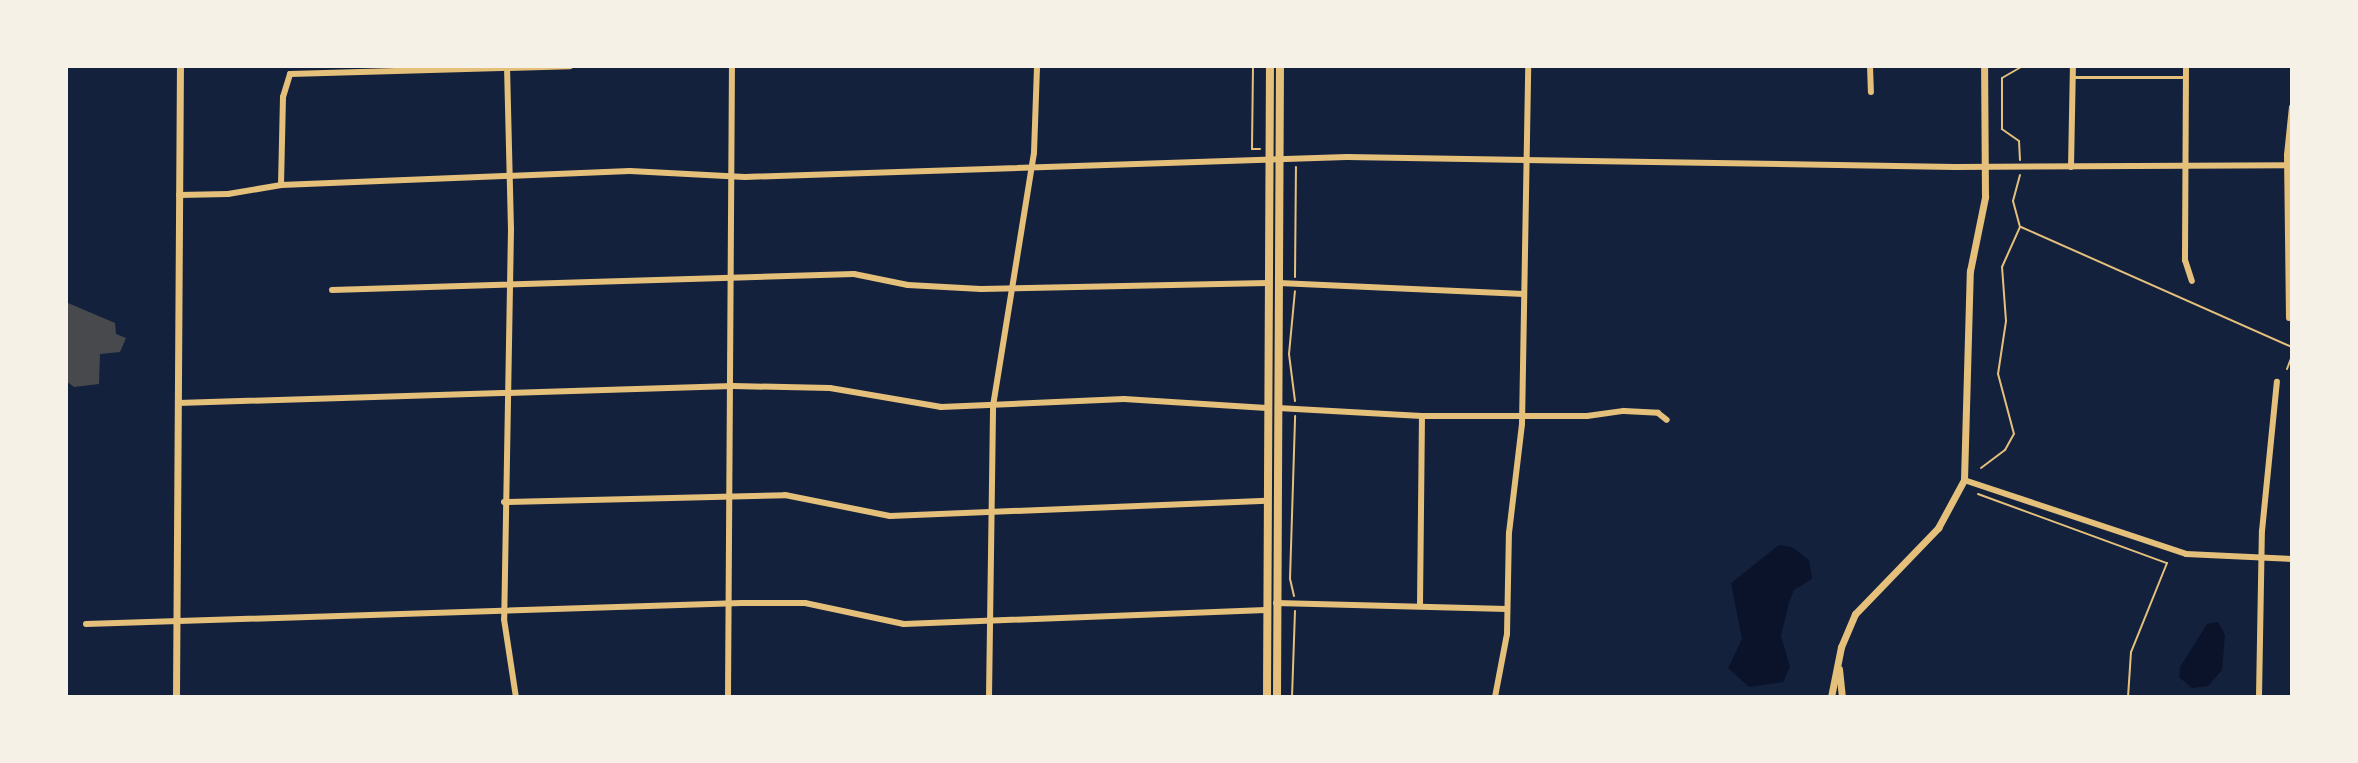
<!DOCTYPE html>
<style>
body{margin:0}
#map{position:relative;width:2358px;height:763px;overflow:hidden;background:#14213d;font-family:"Sofia Sans Condensed",sans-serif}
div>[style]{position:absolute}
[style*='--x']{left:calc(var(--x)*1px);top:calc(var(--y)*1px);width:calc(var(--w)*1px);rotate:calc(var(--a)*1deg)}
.water>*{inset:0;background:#0b132b}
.building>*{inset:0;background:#48494c}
.path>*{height:2px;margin:-1px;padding:0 1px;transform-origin:1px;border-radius:1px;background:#e5c07b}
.service>*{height:3px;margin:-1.5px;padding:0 1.5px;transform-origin:1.5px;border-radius:1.5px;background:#e5c07b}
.minor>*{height:6px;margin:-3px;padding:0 3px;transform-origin:3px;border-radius:3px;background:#e5c07b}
.tertiary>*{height:7px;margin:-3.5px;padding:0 3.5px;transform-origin:3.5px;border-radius:3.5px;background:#e5c07b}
.secondary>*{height:8px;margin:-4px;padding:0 4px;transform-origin:4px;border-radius:4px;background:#e5c07b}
span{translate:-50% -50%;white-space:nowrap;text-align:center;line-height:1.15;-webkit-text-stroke:8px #f6f1e7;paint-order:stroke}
.frame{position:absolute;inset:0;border:68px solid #f6f1e7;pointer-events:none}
</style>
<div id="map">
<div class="water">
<i style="clip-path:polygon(1779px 545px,1792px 547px,1809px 560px,1812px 579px,1794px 590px,1789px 603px,1781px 636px,1790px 667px,1783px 682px,1749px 687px,1728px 668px,1742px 639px,1731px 583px)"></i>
<i style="clip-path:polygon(2218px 622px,2225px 635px,2222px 670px,2208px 686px,2192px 688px,2179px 677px,2180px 667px,2207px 624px)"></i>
</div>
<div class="building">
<i style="clip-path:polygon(68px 303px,115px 323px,116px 334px,126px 338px,120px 352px,100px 354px,99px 384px,74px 387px,66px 381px)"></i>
</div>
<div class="path">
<i style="--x:1253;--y:66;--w:83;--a:90.7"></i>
<i style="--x:1252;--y:149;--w:8;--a:0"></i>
<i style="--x:2020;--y:160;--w:19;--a:-93"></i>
<i style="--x:2019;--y:141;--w:21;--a:-145"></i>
<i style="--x:2002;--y:129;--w:51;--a:-90"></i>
<i style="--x:2002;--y:78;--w:24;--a:-30"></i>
<i style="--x:2021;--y:227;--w:296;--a:23.9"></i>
<i style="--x:1295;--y:277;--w:110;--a:-89.5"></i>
<i style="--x:2287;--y:369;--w:14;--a:-69"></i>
<i style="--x:1295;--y:401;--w:47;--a:-97.3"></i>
<i style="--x:1289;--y:354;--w:63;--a:-84.6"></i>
<i style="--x:1981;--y:468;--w:30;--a:-37"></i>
<i style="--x:2005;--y:450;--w:18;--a:-61"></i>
<i style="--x:2014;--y:434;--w:62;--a:-104.9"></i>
<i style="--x:1998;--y:374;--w:54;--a:-81.4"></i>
<i style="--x:2006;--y:321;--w:54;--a:-94.2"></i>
<i style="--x:2002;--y:267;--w:44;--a:-65.8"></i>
<i style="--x:2020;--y:227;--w:27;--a:-105"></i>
<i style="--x:2013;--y:201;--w:27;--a:-75"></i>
<i style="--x:1978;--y:494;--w:201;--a:20.1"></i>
<i style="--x:2167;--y:563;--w:96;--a:112"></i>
<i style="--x:2131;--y:652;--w:45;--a:93.8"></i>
<i style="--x:1294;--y:596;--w:17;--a:-103"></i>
<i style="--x:1290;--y:579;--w:163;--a:-88.2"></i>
<i style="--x:1292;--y:697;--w:86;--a:-88"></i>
</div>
<div class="service">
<i style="--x:2072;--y:77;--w:113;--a:0"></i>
</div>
<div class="minor">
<i style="--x:507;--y:66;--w:163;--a:88.6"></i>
<i style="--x:511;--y:229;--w:390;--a:91"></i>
<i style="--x:504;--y:619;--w:79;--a:81.3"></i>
<i style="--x:1870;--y:66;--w:26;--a:88"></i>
<i style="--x:2186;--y:66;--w:194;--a:90.3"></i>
<i style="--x:2185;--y:260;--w:22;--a:72"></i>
<i style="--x:2071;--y:167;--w:101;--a:-88.9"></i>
<i style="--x:281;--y:185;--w:88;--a:-88.7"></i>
<i style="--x:283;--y:97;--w:24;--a:-73"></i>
<i style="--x:290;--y:74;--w:280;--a:-1.6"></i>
<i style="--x:179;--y:195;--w:49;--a:-1.2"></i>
<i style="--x:228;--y:194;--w:54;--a:-9.6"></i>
<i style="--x:281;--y:185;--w:349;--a:-2.3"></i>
<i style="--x:630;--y:171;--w:115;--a:3"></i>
<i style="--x:745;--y:177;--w:602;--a:-1.9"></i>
<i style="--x:1347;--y:157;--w:608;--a:0.94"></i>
<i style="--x:1955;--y:167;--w:337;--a:-0.3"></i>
<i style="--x:1279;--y:283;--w:245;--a:2.6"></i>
<i style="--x:332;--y:290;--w:522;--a:-1.76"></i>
<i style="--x:854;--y:274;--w:55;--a:11.5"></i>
<i style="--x:908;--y:285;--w:73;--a:3.1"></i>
<i style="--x:981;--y:289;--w:287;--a:-1.2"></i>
<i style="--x:2289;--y:318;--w:163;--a:-90.7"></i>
<i style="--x:2287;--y:155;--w:48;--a:-84.1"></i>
<i style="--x:178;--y:403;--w:555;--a:-1.75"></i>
<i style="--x:733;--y:386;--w:97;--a:1.2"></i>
<i style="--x:830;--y:388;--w:113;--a:9.7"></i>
<i style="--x:941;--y:407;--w:183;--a:-2.5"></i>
<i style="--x:1124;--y:399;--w:143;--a:3.6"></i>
<i style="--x:1278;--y:408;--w:144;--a:3.2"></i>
<i style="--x:1422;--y:416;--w:165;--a:0"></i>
<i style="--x:1587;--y:416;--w:37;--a:-8"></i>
<i style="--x:1624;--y:411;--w:34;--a:3"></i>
<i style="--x:1658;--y:413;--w:11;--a:38"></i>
<i style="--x:1964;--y:480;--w:234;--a:18.4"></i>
<i style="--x:2186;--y:554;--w:106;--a:2.7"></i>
<i style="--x:504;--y:502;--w:281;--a:-1.4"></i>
<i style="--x:785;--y:495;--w:107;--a:11.3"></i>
<i style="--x:890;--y:516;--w:377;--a:-2.3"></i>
<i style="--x:1276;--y:603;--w:231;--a:1.5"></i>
<i style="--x:1420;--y:605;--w:189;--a:-89.4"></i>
<i style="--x:86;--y:624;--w:656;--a:-1.83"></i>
<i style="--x:742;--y:603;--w:63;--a:0"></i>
<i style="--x:805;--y:603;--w:101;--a:12"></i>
<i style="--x:904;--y:624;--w:362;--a:-2.2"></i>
<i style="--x:728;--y:697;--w:631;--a:-89.64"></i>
<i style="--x:989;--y:697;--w:291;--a:-89.2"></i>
<i style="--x:993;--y:406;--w:256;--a:-80.8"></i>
<i style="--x:1034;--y:153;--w:87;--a:-88"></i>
<i style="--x:1495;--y:697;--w:64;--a:-79.2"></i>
<i style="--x:1507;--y:634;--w:101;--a:-88.9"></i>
<i style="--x:1509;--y:533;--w:110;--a:-83.2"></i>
<i style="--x:1522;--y:424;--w:358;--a:-89"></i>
<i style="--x:2259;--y:697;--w:166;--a:-89"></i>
<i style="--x:2262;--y:531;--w:150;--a:-84.3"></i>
</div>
<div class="tertiary">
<i style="--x:1839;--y:669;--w:28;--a:84"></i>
<i style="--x:176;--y:697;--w:631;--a:-89.64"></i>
<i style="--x:1831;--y:697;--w:51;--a:-78.7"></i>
<i style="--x:1841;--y:647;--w:36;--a:-67"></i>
<i style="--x:1855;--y:614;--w:120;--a:-46"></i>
<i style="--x:1938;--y:528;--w:55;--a:-61.6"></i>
<i style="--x:1964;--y:480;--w:209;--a:-88.4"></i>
<i style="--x:1970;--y:271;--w:76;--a:-78.5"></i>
<i style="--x:1985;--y:197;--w:131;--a:-90.4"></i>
</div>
<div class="secondary">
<i style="--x:1267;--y:697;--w:631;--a:-89.73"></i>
<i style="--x:1277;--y:697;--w:631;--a:-89.73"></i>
</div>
<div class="frame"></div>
</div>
